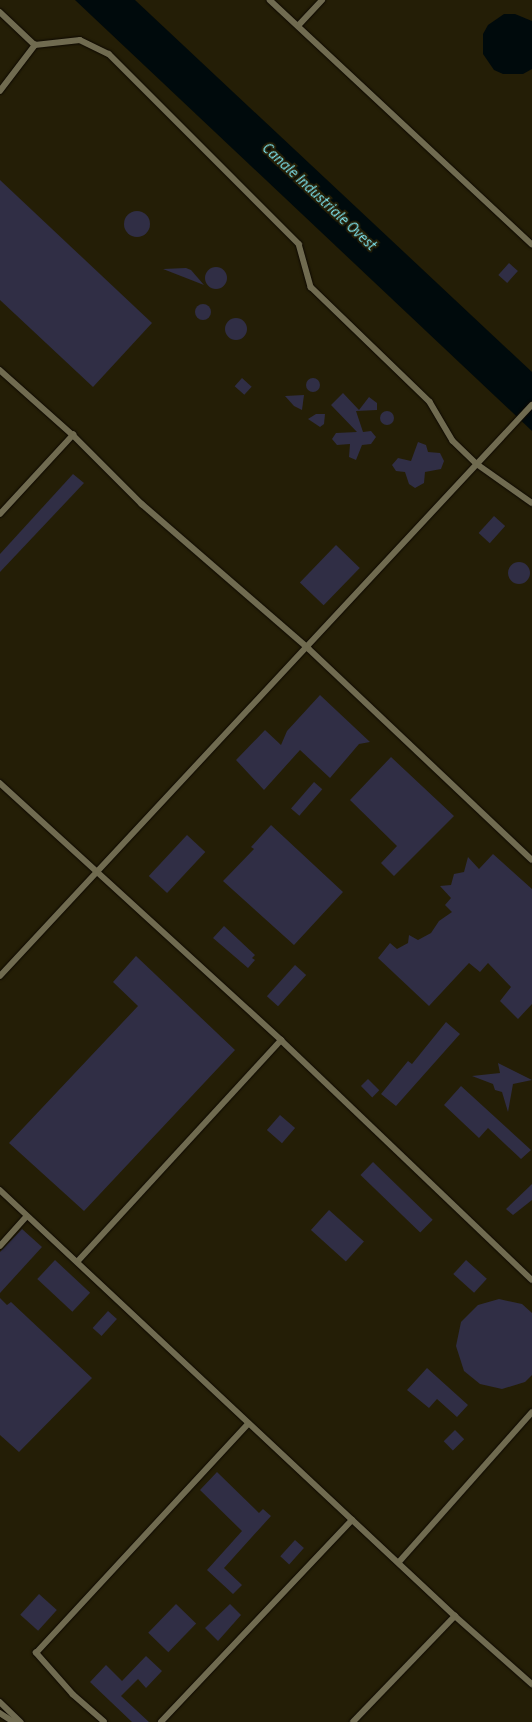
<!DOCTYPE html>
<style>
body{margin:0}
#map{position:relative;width:532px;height:1722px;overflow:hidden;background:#241e06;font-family:"Source Sans 3",sans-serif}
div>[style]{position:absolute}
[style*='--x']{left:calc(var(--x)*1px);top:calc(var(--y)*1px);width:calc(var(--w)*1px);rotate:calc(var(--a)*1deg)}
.water>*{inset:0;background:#000a0c}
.building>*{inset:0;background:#302e45;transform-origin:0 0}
.round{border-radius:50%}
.roads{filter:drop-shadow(0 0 1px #0d0800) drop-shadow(0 0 1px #0d0800)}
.service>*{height:5.5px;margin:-2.75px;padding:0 2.75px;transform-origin:2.75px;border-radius:2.75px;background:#706b50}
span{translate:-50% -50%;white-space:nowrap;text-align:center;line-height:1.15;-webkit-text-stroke:4px #241e06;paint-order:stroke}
.water-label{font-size:15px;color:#80e8f3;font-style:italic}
</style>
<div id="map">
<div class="water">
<i style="clip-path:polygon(75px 0,135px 0,532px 372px,532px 431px)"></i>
<i style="clip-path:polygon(504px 14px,515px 14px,532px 21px,532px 69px,523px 74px,503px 74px,494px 70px,483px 54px,483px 34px,488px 25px)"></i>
</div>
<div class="building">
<i style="clip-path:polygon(0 180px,152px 323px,93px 387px,0 300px)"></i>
<i class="round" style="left:124px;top:211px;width:26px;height:26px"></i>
<i style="left:509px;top:263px;width:12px;height:16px;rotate:42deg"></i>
<i class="round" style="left:205px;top:267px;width:22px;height:22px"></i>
<i style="clip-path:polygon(186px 268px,191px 270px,204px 285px,163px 269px)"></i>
<i class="round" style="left:195px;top:304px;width:16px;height:16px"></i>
<i class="round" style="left:225px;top:318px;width:22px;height:22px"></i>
<i class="round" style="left:306px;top:378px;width:14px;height:14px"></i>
<i style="left:242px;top:378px;width:13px;height:11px;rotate:42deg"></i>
<i style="clip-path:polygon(343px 393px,359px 410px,369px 397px,377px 403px,377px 410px,356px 411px,363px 432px,371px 431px,376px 437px,371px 444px,362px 445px,356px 460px,349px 457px,350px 444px,337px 445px,332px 439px,336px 433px,357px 432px,331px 405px)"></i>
<i style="clip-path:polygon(304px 395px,302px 410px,294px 406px,285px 396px)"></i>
<i class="round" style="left:380px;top:411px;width:14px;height:14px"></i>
<i style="clip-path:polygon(316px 414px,325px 414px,324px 424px,320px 427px,308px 419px)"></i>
<i style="clip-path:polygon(418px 442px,426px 445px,428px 452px,440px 453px,444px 461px,441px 469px,425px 472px,424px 483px,415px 488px,409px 484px,405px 472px,396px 471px,392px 465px,398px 458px,411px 461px)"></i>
<i style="clip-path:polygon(73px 474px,84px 483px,0 572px,0 554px)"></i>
<i style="left:494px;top:516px;width:15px;height:23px;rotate:42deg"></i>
<i style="left:336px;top:545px;width:33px;height:52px;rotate:44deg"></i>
<i class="round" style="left:508px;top:562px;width:22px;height:22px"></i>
<i style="clip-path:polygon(320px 695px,370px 742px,359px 744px,330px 778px,300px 750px,264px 790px,236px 760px,265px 730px,281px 745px,287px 731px)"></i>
<i style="clip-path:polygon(391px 757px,454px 816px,394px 876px,381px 863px,397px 846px,350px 800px)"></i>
<i style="left:314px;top:782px;width:11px;height:35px;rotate:41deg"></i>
<i style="clip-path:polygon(271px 825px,343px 892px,294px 945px,223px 881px,254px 849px,251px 847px)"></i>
<i style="left:187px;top:835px;width:25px;height:56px;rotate:43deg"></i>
<i style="clip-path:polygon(493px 854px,532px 889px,532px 1004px,518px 1019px,500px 1001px,511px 987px,488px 963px,480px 972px,469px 963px,429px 1006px,378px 958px,390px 943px,397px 949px,408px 943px,409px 935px,418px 940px,431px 933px,439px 921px,452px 912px,445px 905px,451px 898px,440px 886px,451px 885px,454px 874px,464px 872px,468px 857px,479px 869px)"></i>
<i style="clip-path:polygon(224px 926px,255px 955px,252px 958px,255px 960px,248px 968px,213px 938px)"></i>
<i style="clip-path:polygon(136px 956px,235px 1050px,84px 1211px,9px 1143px,138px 1006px,113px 982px)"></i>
<i style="left:295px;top:965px;width:15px;height:42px;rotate:42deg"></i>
<i style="clip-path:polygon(446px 1022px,460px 1034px,396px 1106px,381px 1094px,408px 1061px,412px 1064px)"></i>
<i style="clip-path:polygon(498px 1063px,532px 1080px,513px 1084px,508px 1112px,502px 1092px,495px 1090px,493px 1084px,472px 1076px,500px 1073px)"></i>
<i style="left:368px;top:1079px;width:16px;height:10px;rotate:45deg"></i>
<i style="clip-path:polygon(461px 1086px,531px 1150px,521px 1159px,488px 1128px,479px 1138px,444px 1105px)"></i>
<i style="left:280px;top:1115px;width:20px;height:20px;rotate:41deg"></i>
<i style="left:373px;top:1162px;width:83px;height:18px;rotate:44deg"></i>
<i style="clip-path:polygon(532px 1184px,532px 1200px,513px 1215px,506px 1209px)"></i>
<i style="left:329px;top:1210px;width:47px;height:27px;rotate:42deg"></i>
<i style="clip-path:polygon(22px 1229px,42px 1247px,0 1293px,0 1252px)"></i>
<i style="left:55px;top:1260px;width:48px;height:26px;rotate:43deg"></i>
<i style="left:466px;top:1260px;width:28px;height:19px;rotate:42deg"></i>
<i style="clip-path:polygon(0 1298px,7px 1305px,11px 1302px,92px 1378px,19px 1452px,0 1435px)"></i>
<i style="clip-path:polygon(499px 1299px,522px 1304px,532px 1313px,532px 1375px,525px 1382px,502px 1389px,480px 1384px,464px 1371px,456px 1346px,461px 1322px,478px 1305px)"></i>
<i style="left:108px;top:1311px;width:12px;height:23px;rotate:42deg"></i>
<i style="clip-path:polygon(427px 1368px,468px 1405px,457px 1417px,437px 1399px,429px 1408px,407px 1390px)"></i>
<i style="left:455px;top:1430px;width:13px;height:16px;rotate:45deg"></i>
<i style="clip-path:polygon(217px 1472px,259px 1513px,263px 1509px,271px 1516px,224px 1568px,242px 1585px,233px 1594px,207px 1570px,242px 1531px,200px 1490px)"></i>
<i style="left:295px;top:1540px;width:12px;height:22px;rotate:42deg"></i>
<i style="left:39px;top:1594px;width:24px;height:28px;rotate:42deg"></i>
<i style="left:176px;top:1604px;width:28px;height:40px;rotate:44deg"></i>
<i style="clip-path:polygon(230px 1604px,241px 1615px,218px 1641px,205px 1628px)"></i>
<i style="clip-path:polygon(146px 1656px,162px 1671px,146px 1688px,138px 1679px,121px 1696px,149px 1722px,132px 1722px,90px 1682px,106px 1665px,122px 1681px)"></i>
</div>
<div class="roads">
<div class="service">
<i style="--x:270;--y:0;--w:358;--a:43"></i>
<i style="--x:0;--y:12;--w:48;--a:43.3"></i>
<i style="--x:35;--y:45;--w:45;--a:-6.3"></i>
<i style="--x:80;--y:40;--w:32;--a:26"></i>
<i style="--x:109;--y:54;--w:269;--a:45"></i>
<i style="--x:299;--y:244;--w:45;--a:74.4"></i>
<i style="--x:311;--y:287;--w:165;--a:44"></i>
<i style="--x:430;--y:402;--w:45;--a:59.5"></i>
<i style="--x:453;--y:441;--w:33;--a:44"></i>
<i style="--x:477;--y:464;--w:67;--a:35.3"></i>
<i style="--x:298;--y:26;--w:35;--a:-47"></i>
<i style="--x:0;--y:91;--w:58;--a:-52.7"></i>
<i style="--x:0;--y:370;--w:98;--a:41.7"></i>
<i style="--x:73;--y:435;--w:98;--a:45"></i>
<i style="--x:142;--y:504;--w:220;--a:40.9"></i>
<i style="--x:308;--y:648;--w:308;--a:43.4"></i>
<i style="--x:0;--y:514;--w:108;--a:-47.3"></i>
<i style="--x:0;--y:783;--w:381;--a:42.4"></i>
<i style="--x:281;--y:1040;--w:347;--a:43.7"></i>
<i style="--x:0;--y:976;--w:780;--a:-47.03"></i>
<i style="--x:0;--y:1190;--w:623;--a:43.11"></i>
<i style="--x:455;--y:1616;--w:103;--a:41.4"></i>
<i style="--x:0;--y:1246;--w:39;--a:-48"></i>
<i style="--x:78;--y:1261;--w:300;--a:-47.4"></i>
<i style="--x:399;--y:1562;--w:200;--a:-48.4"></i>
<i style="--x:0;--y:1702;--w:29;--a:44"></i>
<i style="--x:0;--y:1713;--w:17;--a:33"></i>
<i style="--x:104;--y:1722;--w:41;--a:-138.9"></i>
<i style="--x:73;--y:1695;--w:56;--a:-131.4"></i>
<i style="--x:36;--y:1653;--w:312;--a:-47.2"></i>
<i style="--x:161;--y:1722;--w:278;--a:-46.6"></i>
<i style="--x:353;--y:1722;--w:147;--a:-46.1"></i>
</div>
</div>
<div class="water-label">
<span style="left:319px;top:197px;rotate:43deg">Canale Industriale Ovest</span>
</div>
</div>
